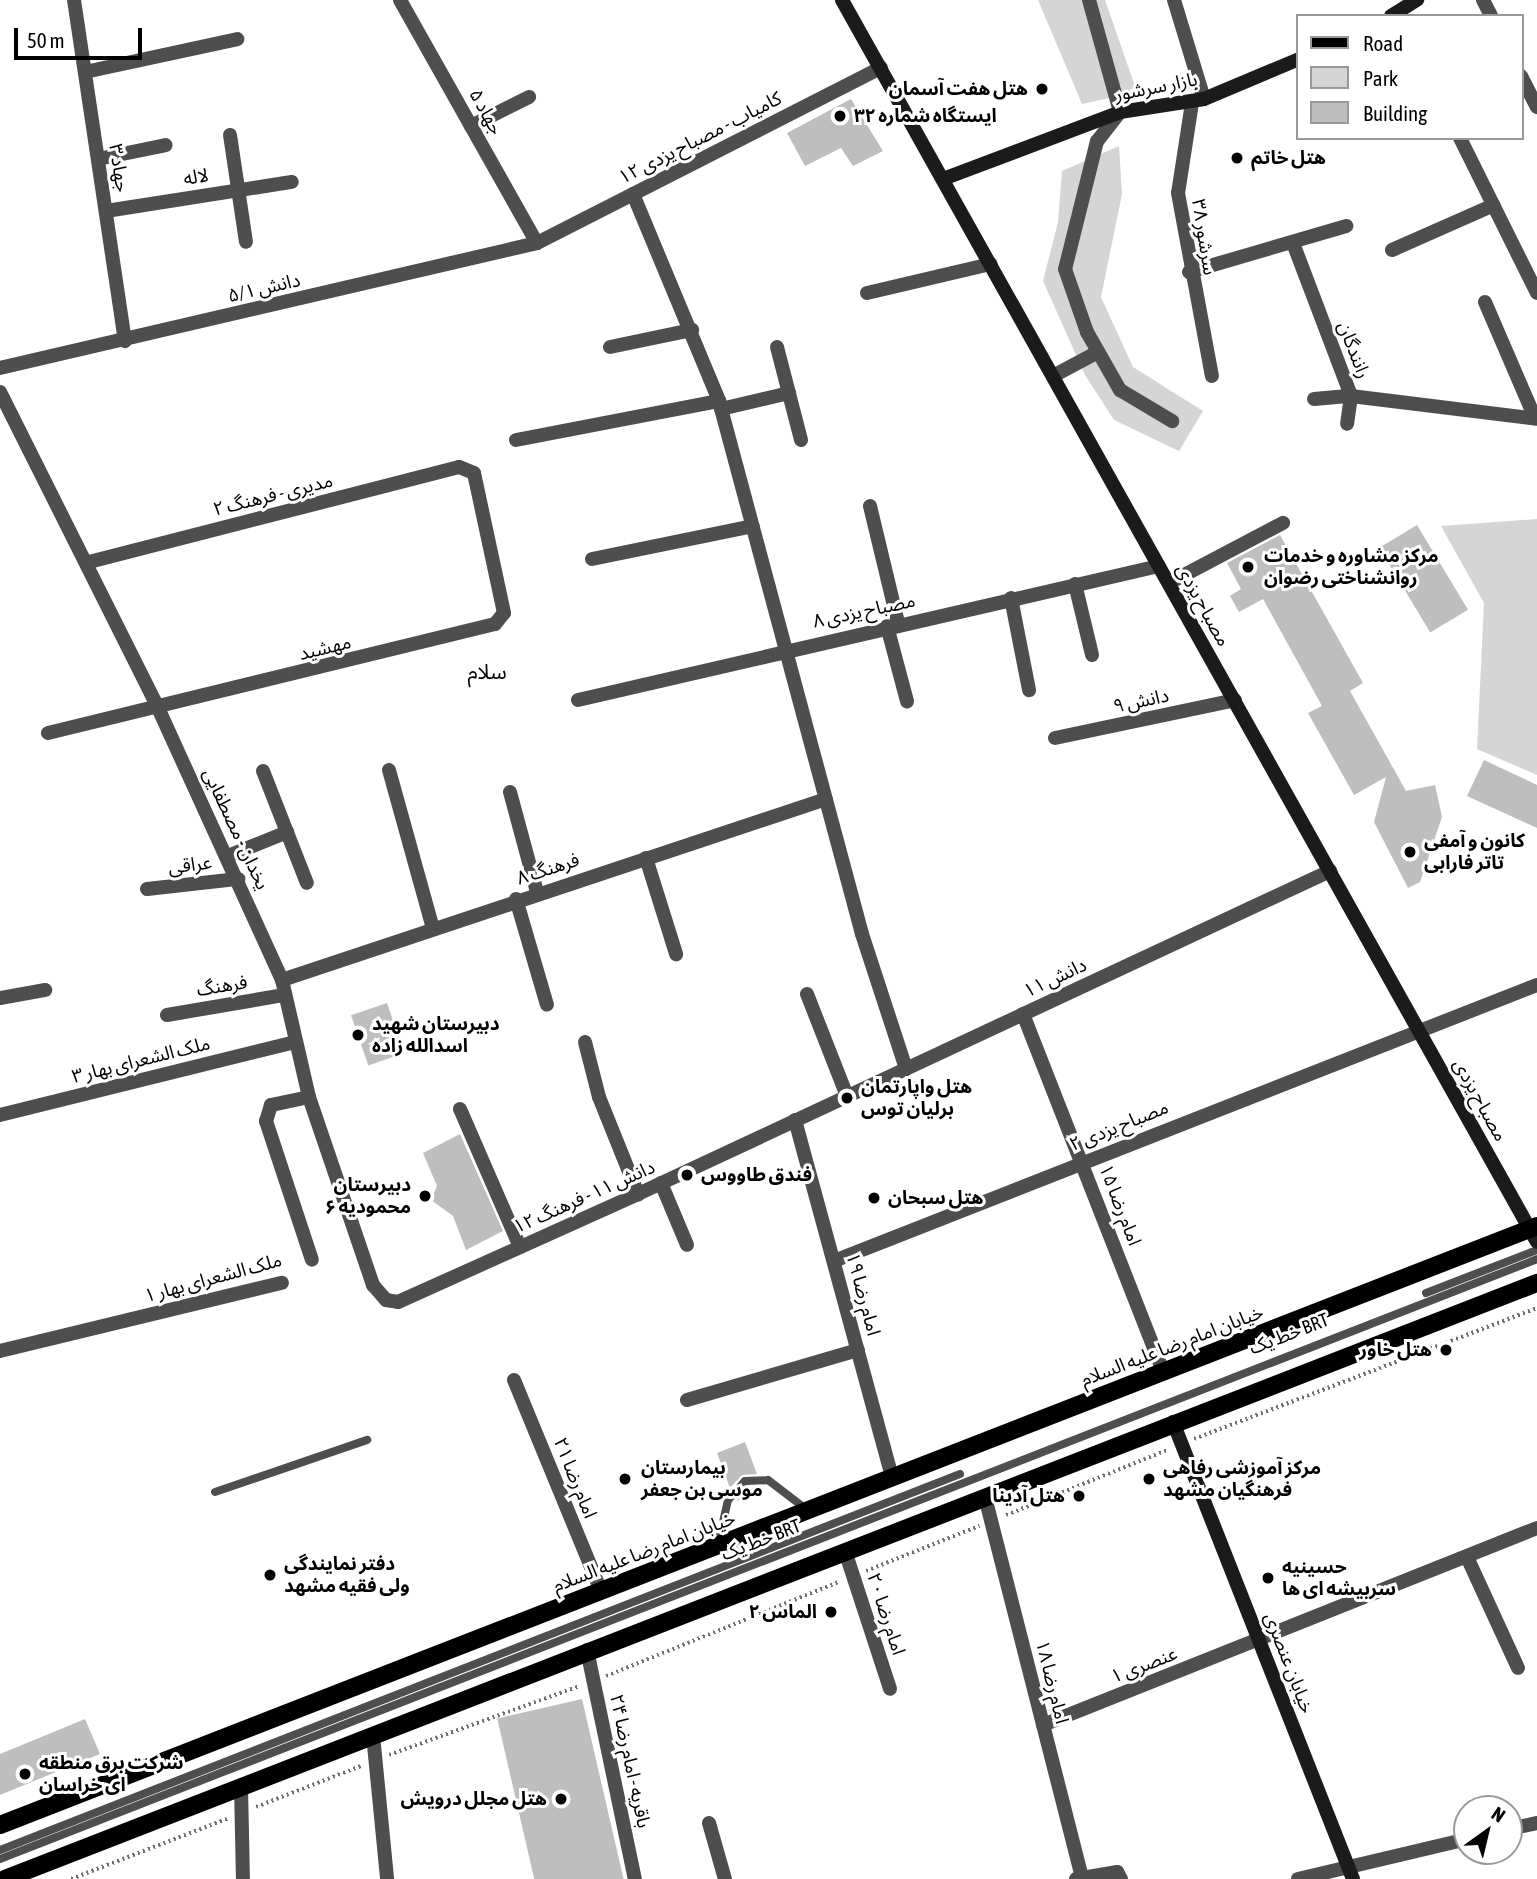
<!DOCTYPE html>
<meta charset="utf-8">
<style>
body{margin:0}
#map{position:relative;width:1537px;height:1879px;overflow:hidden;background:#fff;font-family:"Asap Condensed","Noto Sans Arabic",sans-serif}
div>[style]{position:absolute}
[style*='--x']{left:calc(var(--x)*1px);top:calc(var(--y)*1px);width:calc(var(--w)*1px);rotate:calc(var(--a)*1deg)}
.green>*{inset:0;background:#d5d5d5}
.building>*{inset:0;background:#bebebe;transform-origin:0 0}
.path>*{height:3.5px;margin-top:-1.75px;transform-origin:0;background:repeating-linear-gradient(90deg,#707070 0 2px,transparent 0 5.5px)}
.lane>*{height:8px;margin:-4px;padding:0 4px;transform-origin:4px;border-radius:4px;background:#4e4e4e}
.street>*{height:14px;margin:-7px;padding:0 7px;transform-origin:7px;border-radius:7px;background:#4e4e4e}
.secondary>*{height:14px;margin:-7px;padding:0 7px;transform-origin:7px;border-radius:7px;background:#1b1b1b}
.primary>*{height:18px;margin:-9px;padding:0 9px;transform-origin:9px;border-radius:9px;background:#000}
.dots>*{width:19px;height:19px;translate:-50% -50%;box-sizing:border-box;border:4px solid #fff;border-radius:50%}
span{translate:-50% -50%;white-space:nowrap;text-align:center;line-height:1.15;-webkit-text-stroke:6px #fff;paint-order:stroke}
.street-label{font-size:19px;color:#000}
.poi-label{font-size:19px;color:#000;font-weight:700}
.right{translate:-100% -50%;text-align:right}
.left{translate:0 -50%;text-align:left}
.neighbourhood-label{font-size:21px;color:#000}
.legend{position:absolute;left:1296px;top:14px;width:228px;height:126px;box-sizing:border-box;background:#fff;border:2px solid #999;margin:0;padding:9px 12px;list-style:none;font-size:21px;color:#000}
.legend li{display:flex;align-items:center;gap:14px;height:35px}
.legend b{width:35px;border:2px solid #999}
.north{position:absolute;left:1453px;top:1795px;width:70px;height:70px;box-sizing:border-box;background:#fff;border:2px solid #999;border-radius:50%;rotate:34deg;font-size:19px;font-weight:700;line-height:28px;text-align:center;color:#000}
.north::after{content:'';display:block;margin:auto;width:24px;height:32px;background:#000;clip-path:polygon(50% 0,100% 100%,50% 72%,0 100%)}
.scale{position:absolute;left:14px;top:28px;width:128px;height:32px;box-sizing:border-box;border:4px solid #000;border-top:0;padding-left:9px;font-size:21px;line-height:24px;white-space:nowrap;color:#000;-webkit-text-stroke:5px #fff;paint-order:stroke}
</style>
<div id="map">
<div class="green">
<i style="clip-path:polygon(1038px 0,1105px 0,1137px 92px,1082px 104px)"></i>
<i style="clip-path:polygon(1119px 146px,1122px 194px,1101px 297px,1133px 367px,1203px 411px,1179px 451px,1114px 420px,1085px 375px,1043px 281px,1058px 222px,1062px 171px)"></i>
<i style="clip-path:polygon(1537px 519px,1537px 775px,1477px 749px,1484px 603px,1441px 526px)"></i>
</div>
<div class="building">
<i style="clip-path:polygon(851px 99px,883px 151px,853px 166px,841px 148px,805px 166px,787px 133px)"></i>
<i style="left:1417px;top:525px;width:99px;height:44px;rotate:59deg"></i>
<i style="clip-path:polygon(1280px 535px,1363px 683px,1350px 691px,1406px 791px,1435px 785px,1442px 817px,1420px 882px,1408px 888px,1374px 822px,1386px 777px,1354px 795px,1308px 713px,1322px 706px,1263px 599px,1239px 612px,1230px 596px,1241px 589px,1227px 563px)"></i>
<i style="clip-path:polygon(1484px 760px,1537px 785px,1537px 828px,1467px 796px)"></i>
<i style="left:387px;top:1003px;width:53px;height:38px;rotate:71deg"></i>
<i style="clip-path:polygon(460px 1134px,503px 1231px,466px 1250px,453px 1216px,431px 1200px,437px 1186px,423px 1153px)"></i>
<i style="clip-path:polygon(745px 1442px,757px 1474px,742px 1475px,730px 1488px,717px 1453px)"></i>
<i style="clip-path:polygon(748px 1487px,764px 1491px,736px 1501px)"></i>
<i style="left:582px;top:1699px;width:185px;height:87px;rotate:77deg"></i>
<i style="clip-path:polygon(85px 1719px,100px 1754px,0 1795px,0 1754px)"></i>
</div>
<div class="path">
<i style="--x:1194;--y:1439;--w:367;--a:-20.9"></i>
<i style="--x:1006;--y:1515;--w:174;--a:-22"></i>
<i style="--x:866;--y:1571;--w:122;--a:-21.7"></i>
<i style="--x:606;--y:1676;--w:251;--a:-22"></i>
<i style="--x:389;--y:1755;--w:203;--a:-19.9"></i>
<i style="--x:256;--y:1807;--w:115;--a:-21.4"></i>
<i style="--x:71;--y:1879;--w:169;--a:-21.1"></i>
</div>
<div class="lane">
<i style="--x:1426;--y:1293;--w:119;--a:-21.2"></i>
<i style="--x:215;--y:1492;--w:161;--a:-18.9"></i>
<i style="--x:718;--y:1544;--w:45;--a:-77.2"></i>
<i style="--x:728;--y:1500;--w:25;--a:-48"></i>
<i style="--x:745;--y:1481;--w:23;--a:-2"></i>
<i style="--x:768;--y:1480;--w:48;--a:37.3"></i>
<i style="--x:0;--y:1850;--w:1031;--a:-21.39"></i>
<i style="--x:0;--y:1859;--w:1650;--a:-21.32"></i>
</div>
<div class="street">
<i style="--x:74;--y:0;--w:345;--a:81.5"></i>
<i style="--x:400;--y:0;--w:279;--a:60.6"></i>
<i style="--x:1089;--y:0;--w:116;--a:74.5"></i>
<i style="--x:1120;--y:112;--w:37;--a:128"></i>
<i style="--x:1097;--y:141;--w:132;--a:104"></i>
<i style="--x:1065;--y:269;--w:67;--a:70.8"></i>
<i style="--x:1087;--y:332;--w:67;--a:60.4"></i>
<i style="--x:1120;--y:390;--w:61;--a:30.8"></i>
<i style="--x:1174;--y:0;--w:103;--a:73.1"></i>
<i style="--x:1483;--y:0;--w:18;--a:63"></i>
<i style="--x:85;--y:72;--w:156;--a:-12.2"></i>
<i style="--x:1521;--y:76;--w:35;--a:63"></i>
<i style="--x:1192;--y:103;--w:91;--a:98.8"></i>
<i style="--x:1178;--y:193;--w:186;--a:79.5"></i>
<i style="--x:471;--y:126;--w:65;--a:-26.6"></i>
<i style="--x:230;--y:135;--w:108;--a:81.5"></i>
<i style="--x:1460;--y:138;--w:173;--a:63.6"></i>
<i style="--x:98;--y:159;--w:69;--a:-11.6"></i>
<i style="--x:633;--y:194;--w:224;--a:67.4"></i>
<i style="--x:719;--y:401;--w:552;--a:74.98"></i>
<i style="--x:862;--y:934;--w:142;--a:71.9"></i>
<i style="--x:106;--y:211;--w:188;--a:-8.9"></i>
<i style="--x:1293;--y:243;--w:164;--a:69.2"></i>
<i style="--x:1351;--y:396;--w:28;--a:98"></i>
<i style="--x:1392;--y:250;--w:111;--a:-23.8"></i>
<i style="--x:1189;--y:272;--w:164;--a:-16.3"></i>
<i style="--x:867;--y:293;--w:127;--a:-13.2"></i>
<i style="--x:1485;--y:302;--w:126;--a:66.7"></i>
<i style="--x:610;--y:347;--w:84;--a:-11.7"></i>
<i style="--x:777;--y:347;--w:96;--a:75.5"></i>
<i style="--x:0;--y:368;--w:551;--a:-13.1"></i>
<i style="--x:537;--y:243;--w:386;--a:-27"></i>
<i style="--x:1053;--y:376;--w:51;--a:-28.1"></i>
<i style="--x:0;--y:392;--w:356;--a:63.4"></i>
<i style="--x:159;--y:710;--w:297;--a:65.5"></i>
<i style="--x:282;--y:980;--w:120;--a:77"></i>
<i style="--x:309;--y:1097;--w:199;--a:71.2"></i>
<i style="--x:373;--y:1285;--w:20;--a:49"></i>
<i style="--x:386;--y:1300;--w:12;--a:9"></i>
<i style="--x:398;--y:1302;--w:263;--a:-24.2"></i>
<i style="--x:638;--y:1194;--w:764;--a:-25.02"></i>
<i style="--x:1314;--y:399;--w:37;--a:-5"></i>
<i style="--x:1351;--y:396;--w:187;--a:7"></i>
<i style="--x:721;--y:409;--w:70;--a:-13.2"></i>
<i style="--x:516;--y:440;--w:207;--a:-10.9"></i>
<i style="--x:870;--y:506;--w:120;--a:76.5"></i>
<i style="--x:592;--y:559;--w:164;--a:-11.6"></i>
<i style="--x:1169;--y:583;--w:129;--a:-27.8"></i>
<i style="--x:1075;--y:584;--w:73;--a:76.5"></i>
<i style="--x:1011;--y:598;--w:94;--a:78.9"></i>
<i style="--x:887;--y:626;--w:78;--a:75.1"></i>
<i style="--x:578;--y:700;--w:596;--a:-12.99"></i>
<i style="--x:48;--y:733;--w:460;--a:-13.7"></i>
<i style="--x:495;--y:624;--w:14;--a:-51"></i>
<i style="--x:504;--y:613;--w:143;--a:-102.1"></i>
<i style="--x:474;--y:473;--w:16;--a:-158"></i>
<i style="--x:459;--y:467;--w:383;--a:165.6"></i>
<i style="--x:1055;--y:738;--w:184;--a:-11.9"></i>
<i style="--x:389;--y:770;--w:165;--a:74.5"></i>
<i style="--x:263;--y:771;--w:120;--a:68.6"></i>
<i style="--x:510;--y:792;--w:104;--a:74.9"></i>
<i style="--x:228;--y:856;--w:64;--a:-22.1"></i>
<i style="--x:646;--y:858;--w:101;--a:72.6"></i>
<i style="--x:147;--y:889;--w:92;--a:-6.3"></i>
<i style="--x:516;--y:899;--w:110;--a:73.7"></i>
<i style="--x:282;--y:980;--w:573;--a:-18.4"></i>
<i style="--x:807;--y:994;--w:110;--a:68.6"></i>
<i style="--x:0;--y:998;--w:46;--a:-10.1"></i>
<i style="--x:1023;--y:1014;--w:384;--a:68.6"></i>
<i style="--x:167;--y:1015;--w:119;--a:-9.7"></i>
<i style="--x:585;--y:1042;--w:57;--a:75.7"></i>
<i style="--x:599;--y:1097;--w:105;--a:68.1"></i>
<i style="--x:309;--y:1097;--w:39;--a:168"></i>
<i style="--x:271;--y:1105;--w:17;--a:107"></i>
<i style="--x:266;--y:1121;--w:146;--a:71.7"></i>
<i style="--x:460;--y:1109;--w:150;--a:66.5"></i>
<i style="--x:0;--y:1115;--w:300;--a:-13.9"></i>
<i style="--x:795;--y:1120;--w:371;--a:74.8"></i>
<i style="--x:661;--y:1183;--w:67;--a:67.2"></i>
<i style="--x:834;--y:1261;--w:755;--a:-21.44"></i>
<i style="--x:0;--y:1351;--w:290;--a:-13.6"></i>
<i style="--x:514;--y:1380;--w:228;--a:67.6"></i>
<i style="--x:687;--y:1400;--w:178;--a:-16.3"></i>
<i style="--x:985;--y:1497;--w:392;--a:75.7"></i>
<i style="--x:845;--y:1551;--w:145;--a:71.9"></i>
<i style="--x:1467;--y:1557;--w:122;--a:65.3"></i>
<i style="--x:587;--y:1650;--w:234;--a:78.2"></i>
<i style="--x:1043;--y:1725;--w:532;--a:-21.74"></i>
<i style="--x:373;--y:1735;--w:145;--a:84.4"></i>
<i style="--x:241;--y:1786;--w:93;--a:88.8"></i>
<i style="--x:709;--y:1823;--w:58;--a:74.1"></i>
<i style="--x:1509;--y:1829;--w:29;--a:-12"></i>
<i style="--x:1076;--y:1879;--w:42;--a:-9.7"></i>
<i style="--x:1117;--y:1872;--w:8;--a:60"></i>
<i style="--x:1298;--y:1879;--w:174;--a:-13.3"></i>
</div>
<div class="secondary">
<i style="--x:842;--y:0;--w:1423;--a:60.77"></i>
<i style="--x:1391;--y:16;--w:31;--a:-32"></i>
<i style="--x:943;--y:179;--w:189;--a:-20.7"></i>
<i style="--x:1120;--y:112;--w:85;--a:-8.8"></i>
<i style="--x:1204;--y:99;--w:101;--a:-22.8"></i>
<i style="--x:1173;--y:1422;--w:491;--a:68.5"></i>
</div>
<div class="primary">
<i style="--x:0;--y:1825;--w:1650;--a:-21.29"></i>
<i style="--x:5;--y:1879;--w:1644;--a:-21.26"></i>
</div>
<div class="dots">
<i style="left:1042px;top:89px;background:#000"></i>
<i style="left:840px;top:116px;background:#000"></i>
<i style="left:1237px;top:158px;background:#000"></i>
<i style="left:1248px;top:567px;background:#000"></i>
<i style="left:1410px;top:852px;background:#000"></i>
<i style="left:358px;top:1035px;background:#000"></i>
<i style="left:847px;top:1098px;background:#000"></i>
<i style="left:687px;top:1175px;background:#000"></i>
<i style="left:425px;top:1196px;background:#000"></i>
<i style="left:874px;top:1198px;background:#000"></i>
<i style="left:1446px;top:1350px;background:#000"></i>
<i style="left:625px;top:1479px;background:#000"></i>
<i style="left:1149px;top:1479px;background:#000"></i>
<i style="left:1079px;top:1496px;background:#000"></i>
<i style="left:270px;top:1575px;background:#000"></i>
<i style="left:1268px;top:1578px;background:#000"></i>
<i style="left:831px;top:1612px;background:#000"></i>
<i style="left:25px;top:1774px;background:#000"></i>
<i style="left:561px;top:1799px;background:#000"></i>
</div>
<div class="street-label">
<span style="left:1156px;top:87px;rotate:-11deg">بازار سرشور</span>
<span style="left:486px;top:112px;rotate:61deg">جهاد ۵</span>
<span style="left:700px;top:138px;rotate:-27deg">کامیاب - مصباح یزدی ۱۲</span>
<span style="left:119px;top:168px;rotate:81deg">جهاد ۳</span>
<span style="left:196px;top:177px;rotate:-9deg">لاله</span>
<span style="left:1204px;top:237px;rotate:81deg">سرشور ۳۸</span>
<span style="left:264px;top:288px;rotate:-13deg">دانش ۵/۱</span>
<span style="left:1354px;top:350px;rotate:69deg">رانندگان</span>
<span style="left:273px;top:495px;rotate:-14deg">مدیری - فرهنگ ۲</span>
<span style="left:1203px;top:605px;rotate:61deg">مصباح یزدی</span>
<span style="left:864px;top:611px;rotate:-12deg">مصباح یزدی ۸</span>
<span style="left:325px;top:648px;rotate:-14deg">مهشید</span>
<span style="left:1141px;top:701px;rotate:-12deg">دانش ۹</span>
<span style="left:236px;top:829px;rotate:65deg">یخدان - مصطفایی</span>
<span style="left:190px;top:865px;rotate:-7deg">عراقی</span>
<span style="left:548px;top:869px;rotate:-18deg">فرهنگ ۸</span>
<span style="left:1055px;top:978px;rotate:-25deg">دانش ۱۱</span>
<span style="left:222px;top:986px;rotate:-9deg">فرهنگ</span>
<span style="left:141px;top:1060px;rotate:-14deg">ملک الشعرای بهار ۳</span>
<span style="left:1480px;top:1100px;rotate:61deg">مصباح یزدی</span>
<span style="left:1119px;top:1126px;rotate:-22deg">مصباح یزدی ۲</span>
<span style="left:584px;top:1197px;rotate:-24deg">دانش ۱۱ - فرهنگ ۱۲</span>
<span style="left:1120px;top:1205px;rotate:69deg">امام رضا ۱۵</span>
<span style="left:213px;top:1278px;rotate:-15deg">ملک الشعرای بهار ۱</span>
<span style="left:863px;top:1294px;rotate:75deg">امام رضا ۱۹</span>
<span style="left:1289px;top:1334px;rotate:-21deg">خط یک BRT</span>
<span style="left:1172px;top:1346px;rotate:-21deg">خیابان امام رضا علیه السلام</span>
<span style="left:575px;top:1478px;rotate:68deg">امام رضا ۲۱</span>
<span style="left:761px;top:1540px;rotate:-21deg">خط یک BRT</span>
<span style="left:644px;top:1552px;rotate:-21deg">خیابان امام رضا علیه السلام</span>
<span style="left:886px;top:1614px;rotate:72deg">امام رضا ۲۰</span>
<span style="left:1289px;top:1663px;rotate:69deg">خیابان عنصری</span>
<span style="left:1144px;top:1665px;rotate:-21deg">عنصری ۱</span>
<span style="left:1052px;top:1682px;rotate:76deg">امام رضا ۱۸</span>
<span style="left:630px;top:1761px;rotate:78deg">باقریه - امام رضا ۲۴</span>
</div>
<div class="poi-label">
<span class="right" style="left:1028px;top:89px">هتل هفت آسمان</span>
<span class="left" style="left:854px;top:116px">ایستگاه شماره ۳۲</span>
<span class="left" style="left:1251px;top:158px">هتل خاتم</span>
<span class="left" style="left:1264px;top:567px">مرکز مشاوره و خدمات<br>روانشناختی رضوان</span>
<span class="left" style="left:1424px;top:852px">کانون و آمفی<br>تاتر فارابی</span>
<span class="left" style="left:372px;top:1035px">دبیرستان شهید<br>اسدالله زاده</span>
<span class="left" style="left:861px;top:1098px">هتل واپارتمان<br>برلیان توس</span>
<span class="left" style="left:701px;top:1175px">فندق طاووس</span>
<span class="right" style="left:411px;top:1196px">دبیرستان<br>محمودیه ۶</span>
<span class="left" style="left:888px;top:1198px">هتل سبحان</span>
<span class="right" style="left:1432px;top:1350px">هتل خاور</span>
<span class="left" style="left:641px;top:1479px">بیمارستان<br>موسی بن جعفر</span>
<span class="left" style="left:1163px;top:1479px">مرکز آموزشی رفاهی<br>فرهنگیان مشهد</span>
<span class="right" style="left:1065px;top:1496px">هتل آدینا</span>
<span class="left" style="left:284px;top:1575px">دفتر نمایندگی<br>ولی فقیه مشهد</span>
<span class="left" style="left:1282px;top:1578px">حسینیه<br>سربیشه ای ها</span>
<span class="right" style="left:817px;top:1612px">الماس ۲</span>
<span class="left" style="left:39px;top:1774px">شرکت برق منطقه<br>ای خراسان</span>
<span class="right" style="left:547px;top:1799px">هتل مجلل درویش</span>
</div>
<div class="neighbourhood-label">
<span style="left:487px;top:671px">سلام</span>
</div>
<ul class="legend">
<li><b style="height:9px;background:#000"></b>Road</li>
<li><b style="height:19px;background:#d5d5d5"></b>Park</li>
<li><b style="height:19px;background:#bebebe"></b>Building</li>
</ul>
<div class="north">N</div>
<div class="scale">50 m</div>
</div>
